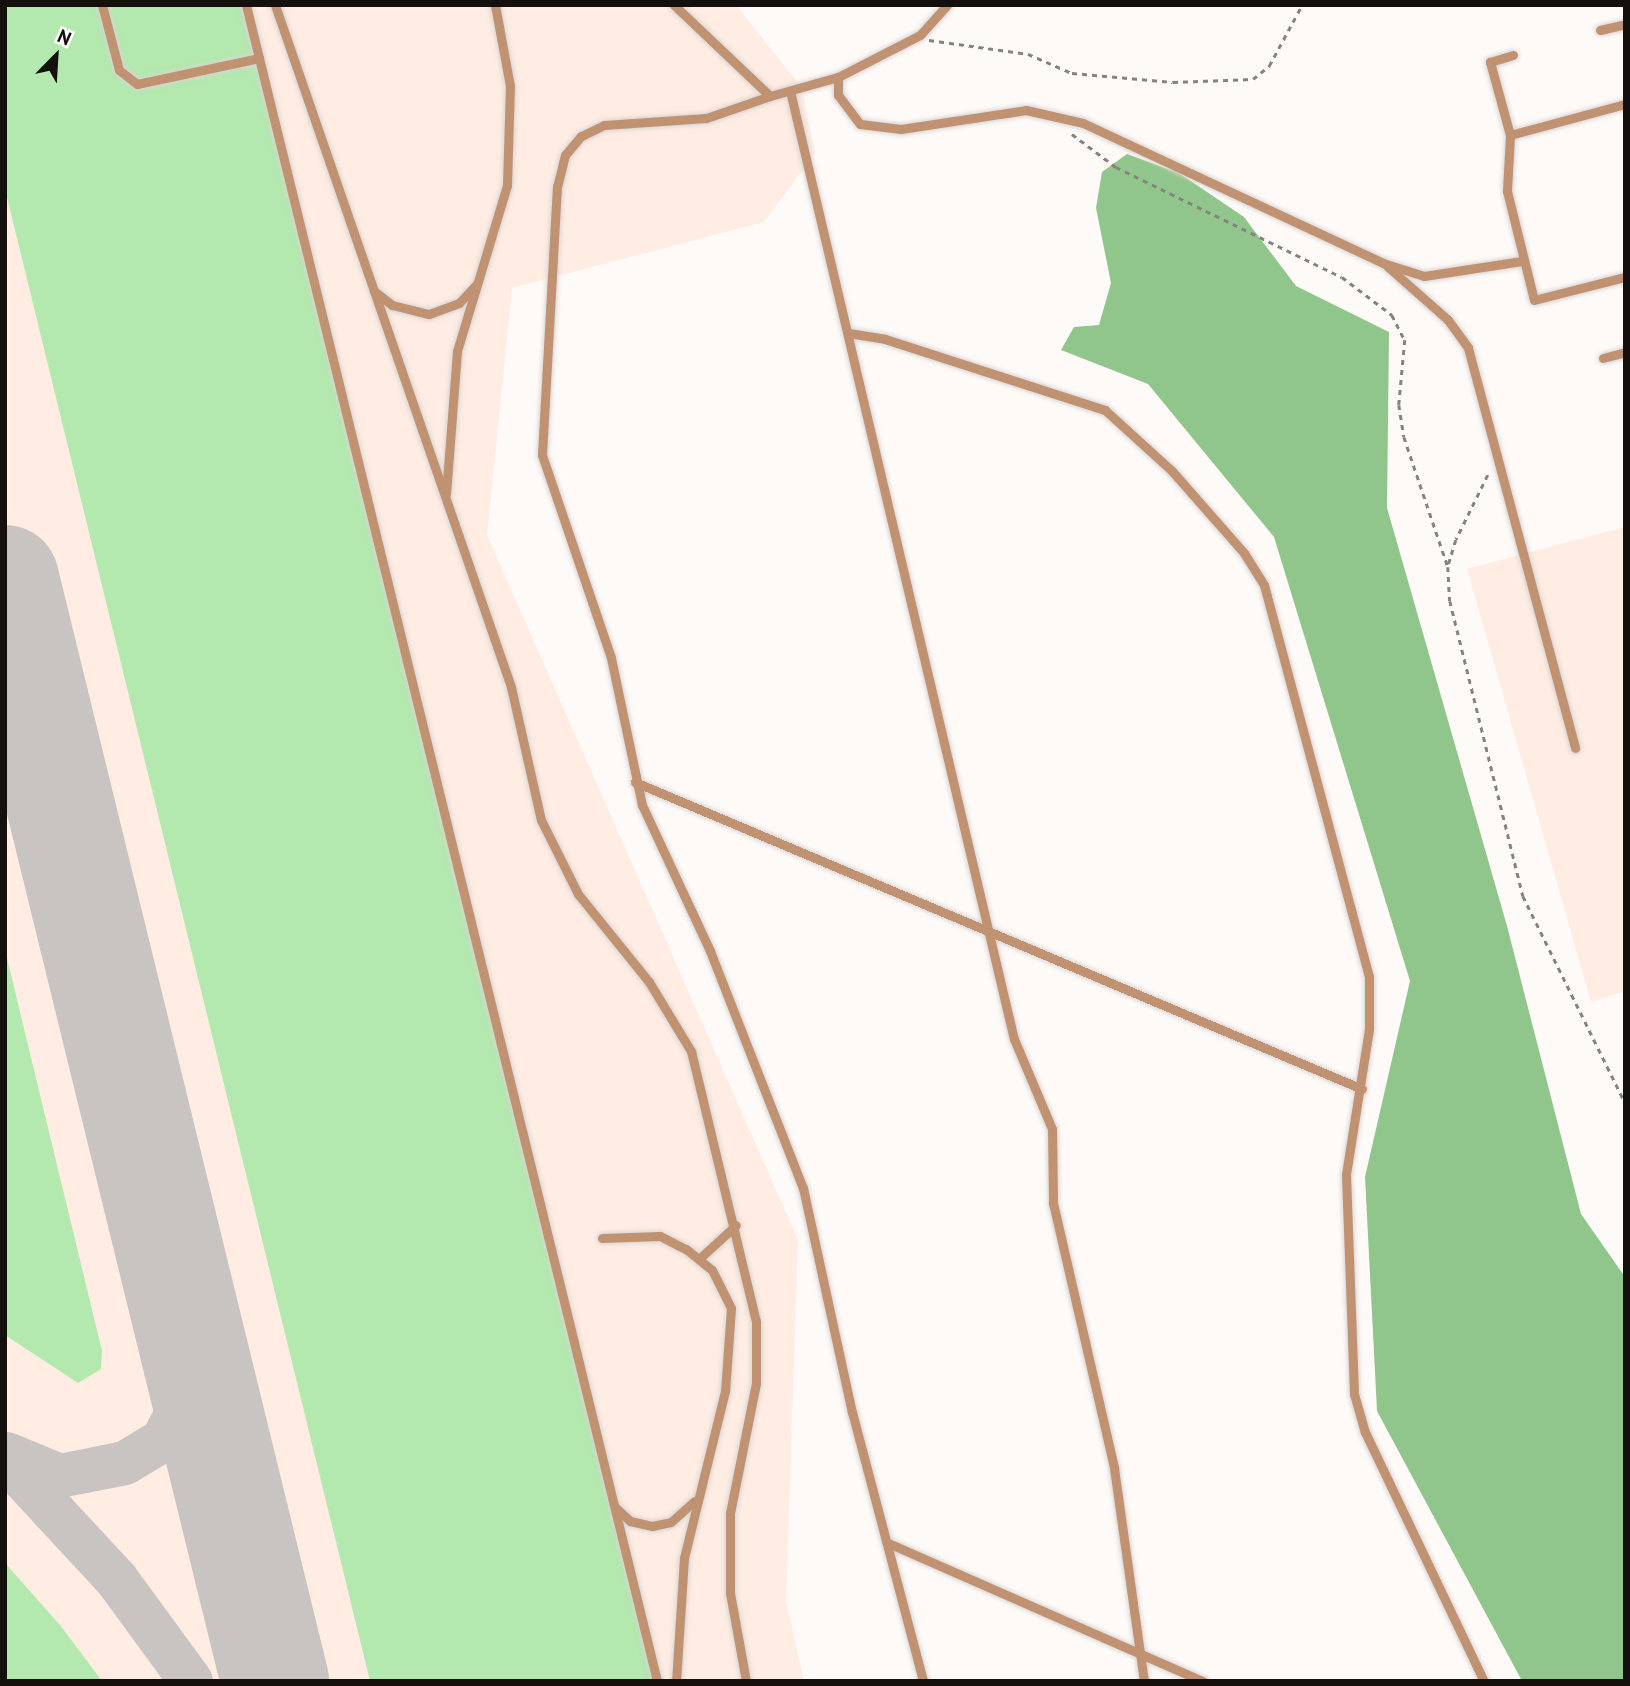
<!DOCTYPE html>
<style>
body{margin:0}
#map{position:relative;width:1630px;height:1686px;overflow:hidden;background:#fefaf8;font-family:"PT Sans",sans-serif}
div>[style]{position:absolute}
[style*='--x']{left:calc(var(--x)*1px);top:calc(var(--y)*1px);width:calc(var(--w)*1px);rotate:calc(var(--a)*1deg)}
.built>*{inset:0;background:#ffece2}
.green>*{inset:0;background:#b3e8ae}
.forest>*{inset:0;background:#90c58b}
.taxiway>*{height:44px;margin:-22px;padding:0 22px;transform-origin:22px;border-radius:22px;background:#c8c4c2}
.runway>*{height:108px;margin:-54px;padding:0 54px;transform-origin:54px;border-radius:54px;background:#c8c4c2}
.path>*{height:2.5px;margin-top:-1.25px;transform-origin:0;background:repeating-linear-gradient(90deg,#868280 0 5px,transparent 0 10px)}
.roads{filter:drop-shadow(0 0 2px #d8d5d3) drop-shadow(0 0 2px #d8d5d3)}
.lane>*{height:9px;margin:-4.5px;padding:0 4.5px;transform-origin:4.5px;border-radius:4.5px;background:#c09272}
span{translate:-50% -50%;white-space:nowrap;text-align:center;line-height:1.15;-webkit-text-stroke:5px #fff;paint-order:stroke}
.frame{position:absolute;inset:0;border:7px solid #13100e;pointer-events:none}
.north{position:absolute;left:21px;top:21px;width:70px;height:70px;-webkit-text-stroke:5px #fff;paint-order:stroke;rotate:24deg;font-size:19px;font-weight:700;line-height:28px;text-align:center;color:#13100e}
.north::after{content:'';display:block;margin:auto;width:24px;height:32px;background:#13100e;clip-path:polygon(50% 0,100% 100%,50% 72%,0 100%)}
</style>
<div id="map">
<div class="built">
<i style="clip-path:polygon(5px 5px,736px 5px,802px 88px,815px 153px,764px 222px,512px 288px,487px 535px,798px 1240px,786px 1602px,804px 1681px,5px 1681px)"></i>
<i style="clip-path:polygon(1625px 527px,1625px 991px,1591px 1002px,1467px 569px)"></i>
</div>
<div class="green">
<i style="clip-path:polygon(5px 5px,246px 5px,657px 1681px,370px 1681px,5px 189px)"></i>
<i style="clip-path:polygon(5px 950px,102px 1351px,101px 1369px,78px 1383px,5px 1335px)"></i>
<i style="clip-path:polygon(5px 1563px,60px 1625px,102px 1681px,5px 1681px)"></i>
</div>
<div class="forest">
<i style="clip-path:polygon(1127px 154px,1179px 173px,1244px 217px,1296px 286px,1389px 332px,1387px 508px,1507px 926px,1581px 1214px,1625px 1277px,1625px 1681px,1522px 1681px,1377px 1411px,1365px 1177px,1410px 981px,1274px 537px,1148px 384px,1061px 350px,1074px 327px,1099px 325px,1111px 283px,1096px 208px,1102px 172px)"></i>
</div>
<div class="taxiway">
<i style="--x:5;--y:598;--w:26;--a:65"></i>
<i style="--x:7;--y:1454;--w:57;--a:22.5"></i>
<i style="--x:60;--y:1476;--w:66;--a:-11.3"></i>
<i style="--x:125;--y:1463;--w:44;--a:-31.2"></i>
<i style="--x:163;--y:1440;--w:53;--a:-62.9"></i>
<i style="--x:187;--y:1393;--w:39;--a:-78"></i>
<i style="--x:5;--y:1459;--w:165;--a:47.2"></i>
<i style="--x:117;--y:1580;--w:125;--a:53.8"></i>
</div>
<div class="runway">
<i style="--x:5;--y:579;--w:1135;--a:76.23"></i>
</div>
<div class="path">
<i style="--x:929;--y:40;--w:100;--a:8"></i>
<i style="--x:1028;--y:54;--w:48;--a:23.4"></i>
<i style="--x:1072;--y:73;--w:101;--a:5.1"></i>
<i style="--x:1173;--y:82;--w:80;--a:-2.1"></i>
<i style="--x:1253;--y:79;--w:21;--a:-39"></i>
<i style="--x:1269;--y:66;--w:69;--a:-61.6"></i>
<i style="--x:1072;--y:134;--w:55;--a:36.9"></i>
<i style="--x:1116;--y:167;--w:251;--a:26"></i>
<i style="--x:1342;--y:277;--w:63;--a:37.2"></i>
<i style="--x:1392;--y:315;--w:28;--a:63"></i>
<i style="--x:1405;--y:340;--w:65;--a:95.3"></i>
<i style="--x:1399;--y:405;--w:32;--a:81"></i>
<i style="--x:1404;--y:437;--w:137;--a:71.3"></i>
<i style="--x:1488;--y:475;--w:72;--a:116.2"></i>
<i style="--x:1456;--y:540;--w:28;--a:107"></i>
<i style="--x:1448;--y:567;--w:34;--a:87"></i>
<i style="--x:1450;--y:601;--w:304;--a:76.1"></i>
<i style="--x:1523;--y:896;--w:230;--a:63.7"></i>
</div>
<div class="roads">
<div class="lane">
<i style="--x:102;--y:5;--w:67;--a:75.3"></i>
<i style="--x:119;--y:70;--w:23;--a:38"></i>
<i style="--x:137;--y:84;--w:125;--a:-12"></i>
<i style="--x:246;--y:5;--w:1726;--a:76.22"></i>
<i style="--x:275;--y:5;--w:722;--a:70.91"></i>
<i style="--x:511;--y:687;--w:136;--a:77.3"></i>
<i style="--x:541;--y:820;--w:83;--a:63.4"></i>
<i style="--x:578;--y:894;--w:113;--a:51.1"></i>
<i style="--x:649;--y:982;--w:81;--a:58.7"></i>
<i style="--x:691;--y:1051;--w:279;--a:76.5"></i>
<i style="--x:756;--y:1322;--w:61;--a:90"></i>
<i style="--x:756;--y:1383;--w:133;--a:101.3"></i>
<i style="--x:730;--y:1513;--w:80;--a:90"></i>
<i style="--x:730;--y:1593;--w:89;--a:79.7"></i>
<i style="--x:674;--y:5;--w:132;--a:43.5"></i>
<i style="--x:770;--y:96;--w:71;--a:-15.6"></i>
<i style="--x:947;--y:5;--w:40;--a:132"></i>
<i style="--x:920;--y:35;--w:92;--a:152.9"></i>
<i style="--x:838;--y:77;--w:18;--a:90"></i>
<i style="--x:838;--y:95;--w:36;--a:53"></i>
<i style="--x:860;--y:124;--w:41;--a:7"></i>
<i style="--x:901;--y:129;--w:126;--a:-8.6"></i>
<i style="--x:1026;--y:110;--w:58;--a:12.8"></i>
<i style="--x:1083;--y:123;--w:331;--a:25"></i>
<i style="--x:1383;--y:263;--w:43;--a:17.6"></i>
<i style="--x:1424;--y:276;--w:99;--a:-8.7"></i>
<i style="--x:1600;--y:30;--w:26;--a:-13"></i>
<i style="--x:790;--y:91;--w:974;--a:76.71"></i>
<i style="--x:1014;--y:1039;--w:98;--a:67.1"></i>
<i style="--x:1052;--y:1129;--w:74;--a:89.2"></i>
<i style="--x:1053;--y:1203;--w:272;--a:77"></i>
<i style="--x:1114;--y:1468;--w:215;--a:82"></i>
<i style="--x:770;--y:96;--w:68;--a:161"></i>
<i style="--x:706;--y:118;--w:102;--a:176.1"></i>
<i style="--x:604;--y:125;--w:25;--a:154"></i>
<i style="--x:581;--y:136;--w:25;--a:130"></i>
<i style="--x:565;--y:155;--w:32;--a:104"></i>
<i style="--x:557;--y:186;--w:269;--a:93.2"></i>
<i style="--x:542;--y:455;--w:214;--a:71.2"></i>
<i style="--x:611;--y:658;--w:150;--a:78.1"></i>
<i style="--x:642;--y:805;--w:161;--a:65"></i>
<i style="--x:710;--y:951;--w:255;--a:68.6"></i>
<i style="--x:803;--y:1188;--w:229;--a:77.7"></i>
<i style="--x:852;--y:1412;--w:278;--a:75.2"></i>
<i style="--x:1625;--y:104;--w:119;--a:164.9"></i>
<i style="--x:1510;--y:135;--w:56;--a:93.1"></i>
<i style="--x:1507;--y:191;--w:112;--a:76.1"></i>
<i style="--x:1534;--y:300;--w:94;--a:-14.2"></i>
<i style="--x:1510;--y:135;--w:76;--a:-105.3"></i>
<i style="--x:1490;--y:62;--w:24;--a:-17"></i>
<i style="--x:1387;--y:266;--w:81;--a:41.5"></i>
<i style="--x:1448;--y:320;--w:34;--a:54"></i>
<i style="--x:1468;--y:348;--w:414;--a:75"></i>
<i style="--x:374;--y:291;--w:23;--a:38"></i>
<i style="--x:392;--y:305;--w:38;--a:14"></i>
<i style="--x:429;--y:314;--w:32;--a:-20"></i>
<i style="--x:459;--y:303;--w:26;--a:-47"></i>
<i style="--x:848;--y:333;--w:37;--a:9"></i>
<i style="--x:885;--y:339;--w:231;--a:17.9"></i>
<i style="--x:1105;--y:410;--w:91;--a:42.3"></i>
<i style="--x:1172;--y:471;--w:109;--a:48.7"></i>
<i style="--x:1244;--y:553;--w:38;--a:58"></i>
<i style="--x:1264;--y:585;--w:406;--a:75"></i>
<i style="--x:1369;--y:977;--w:52;--a:90"></i>
<i style="--x:1369;--y:1029;--w:148;--a:99"></i>
<i style="--x:1346;--y:1175;--w:219;--a:87.9"></i>
<i style="--x:1354;--y:1394;--w:40;--a:74"></i>
<i style="--x:1365;--y:1432;--w:276;--a:64.5"></i>
<i style="--x:1603;--y:358;--w:23;--a:-15"></i>
<i style="--x:446;--y:494;--w:143;--a:-85.6"></i>
<i style="--x:457;--y:351;--w:173;--a:-73.2"></i>
<i style="--x:507;--y:185;--w:99;--a:-88.3"></i>
<i style="--x:510;--y:86;--w:82;--a:-100.5"></i>
<i style="--x:635;--y:782;--w:789;--a:22.89"></i>
<i style="--x:602;--y:1238;--w:58;--a:-2"></i>
<i style="--x:660;--y:1236;--w:29;--a:27"></i>
<i style="--x:686;--y:1249;--w:33;--a:39"></i>
<i style="--x:712;--y:1270;--w:42;--a:63.4"></i>
<i style="--x:731;--y:1308;--w:83;--a:94.1"></i>
<i style="--x:725;--y:1391;--w:172;--a:103.8"></i>
<i style="--x:684;--y:1558;--w:123;--a:93.7"></i>
<i style="--x:701;--y:1257;--w:47;--a:-42.4"></i>
<i style="--x:615;--y:1507;--w:21;--a:43"></i>
<i style="--x:630;--y:1521;--w:23;--a:13"></i>
<i style="--x:652;--y:1526;--w:19;--a:-12"></i>
<i style="--x:671;--y:1522;--w:31;--a:-42"></i>
<i style="--x:888;--y:1543;--w:344;--a:23.7"></i>
</div>
</div>
<div class="frame"></div>
<div class="north">N</div>
</div>
